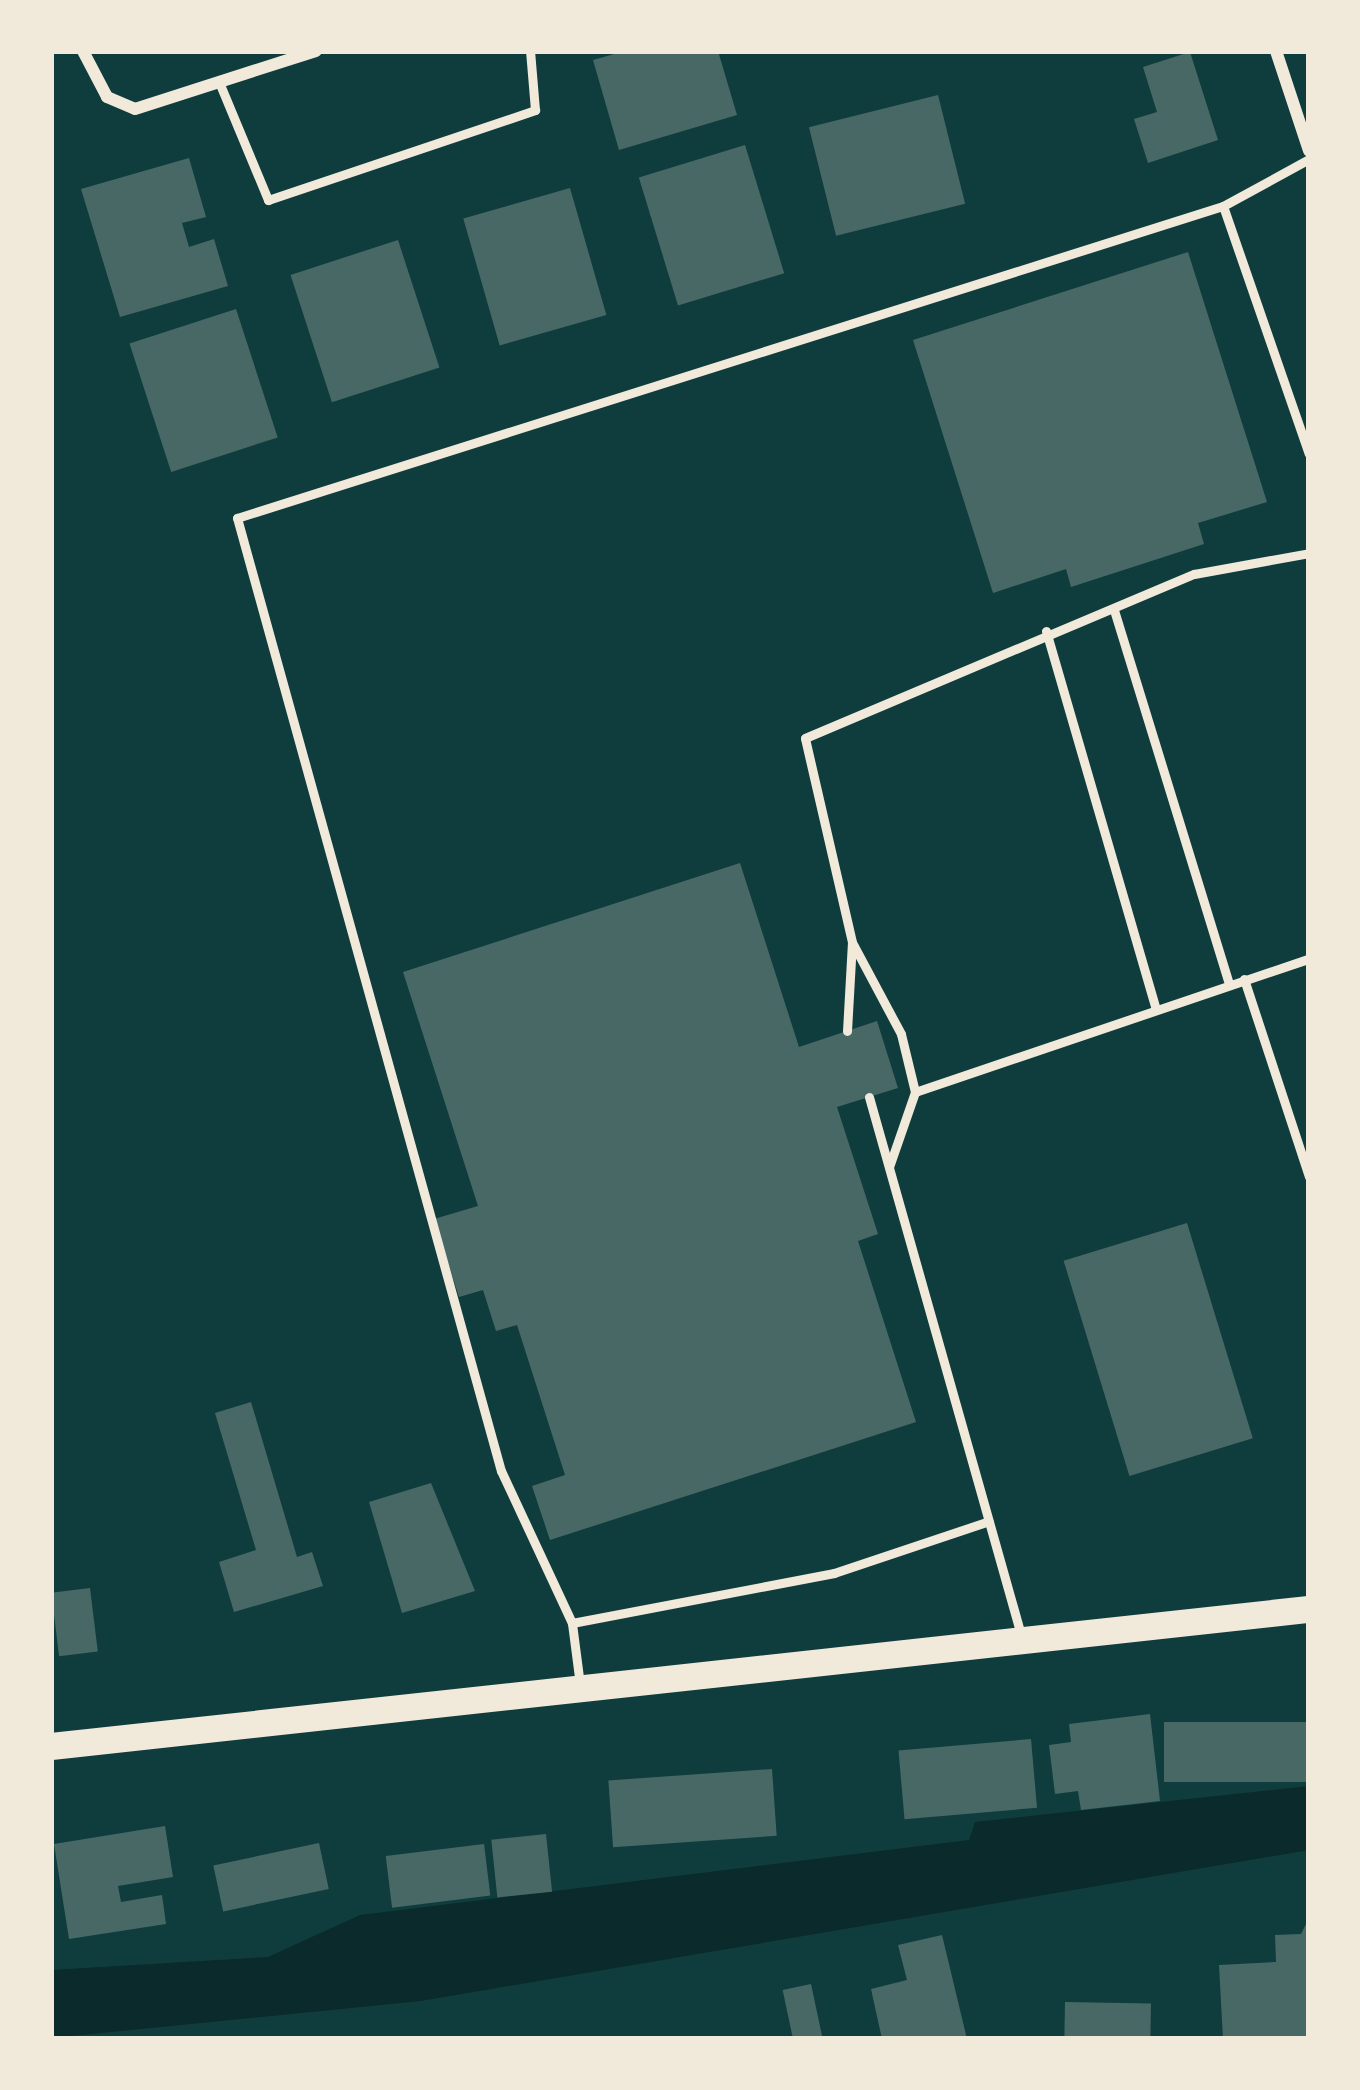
<!DOCTYPE html>
<style>
body{margin:0}
#map{position:relative;width:1360px;height:2090px;overflow:hidden;background:#0f3d3e;font-family:Raleway,sans-serif}
div>[style]{position:absolute}
[style*='--x']{left:calc(var(--x)*1px);top:calc(var(--y)*1px);width:calc(var(--w)*1px);rotate:calc(var(--a)*1deg)}
.water>*{inset:0;background:#0a2a2b}
.building>*{inset:0;background:#486865;transform-origin:0 0}
.service>*{height:9px;margin:-4.5px;padding:0 4.5px;transform-origin:4.5px;border-radius:4.5px;background:#f1e9da}
.minor>*{height:12px;margin:-6px;padding:0 6px;transform-origin:6px;border-radius:6px;background:#f1e9da}
.primary>*{height:27px;margin:-13.5px;padding:0 13.5px;transform-origin:13.5px;border-radius:13.5px;background:#f1e9da}
span{translate:-50% -50%;white-space:nowrap;text-align:center;line-height:1.15;-webkit-text-stroke:10px #f1e9da;paint-order:stroke}
.frame{position:absolute;inset:0;border:54px solid #f1e9da;pointer-events:none}
</style>
<div id="map">
<div class="water">
<i style="clip-path:polygon(1309px 1786px,1309px 1850px,421px 2001px,51px 2038px,51px 1970px,268px 1957px,360px 1915px,969px 1840px,975px 1822px)"></i>
</div>
<div class="building">
<i style="clip-path:polygon(625px 51px,718px 51px,737px 115px,619px 150px,593px 60px)"></i>
<i style="clip-path:polygon(1190px 52px,1218px 140px,1148px 163px,1134px 119px,1157px 112px,1143px 67px)"></i>
<i style="left:938px;top:95px;width:112px;height:133px;rotate:76deg"></i>
<i style="left:745px;top:145px;width:134px;height:111px;rotate:73deg"></i>
<i style="clip-path:polygon(189px 158px,206px 217px,182px 223px,189px 247px,214px 239px,228px 286px,120px 317px,81px 189px)"></i>
<i style="left:570px;top:188px;width:132px;height:111px;rotate:74deg"></i>
<i style="left:398px;top:240px;width:134px;height:113px;rotate:72deg"></i>
<i style="clip-path:polygon(1188px 252px,1267px 502px,1198px 523px,1204px 544px,1071px 587px,1066px 569px,993px 593px,913px 340px)"></i>
<i style="left:236px;top:309px;width:135px;height:112px;rotate:72deg"></i>
<i style="clip-path:polygon(740px 863px,799px 1047px,877px 1021px,898px 1088px,837px 1107px,878px 1234px,858px 1241px,916px 1422px,550px 1540px,532px 1486px,565px 1475px,517px 1325px,496px 1331px,483px 1290px,459px 1297px,434px 1219px,478px 1206px,403px 972px)"></i>
<i style="left:1187px;top:1223px;width:225px;height:129px;rotate:73deg"></i>
<i style="clip-path:polygon(251px 1402px,297px 1557px,312px 1552px,323px 1586px,234px 1612px,219px 1562px,256px 1550px,215px 1413px)"></i>
<i style="clip-path:polygon(431px 1483px,475px 1591px,402px 1613px,369px 1502px)"></i>
<i style="left:90px;top:1588px;width:64px;height:39px;rotate:83deg"></i>
<i style="clip-path:polygon(1150px 1714px,1160px 1801px,1081px 1810px,1078px 1791px,1055px 1794px,1049px 1745px,1071px 1742px,1069px 1724px)"></i>
<i style="left:1309px;top:1722px;width:60px;height:145px;rotate:90deg"></i>
<i style="left:1031px;top:1739px;width:69px;height:133px;rotate:85deg"></i>
<i style="left:772px;top:1769px;width:67px;height:164px;rotate:86deg"></i>
<i style="clip-path:polygon(165px 1826px,173px 1877px,118px 1886px,121px 1902px,162px 1895px,166px 1924px,69px 1939px,54px 1844px)"></i>
<i style="left:546px;top:1834px;width:58px;height:55px;rotate:84deg"></i>
<i style="left:319px;top:1843px;width:47px;height:108px;rotate:78deg"></i>
<i style="left:484px;top:1844px;width:52px;height:99px;rotate:83deg"></i>
<i style="clip-path:polygon(1309px 1918px,1309px 2039px,1223px 2039px,1219px 1965px,1276px 1962px,1275px 1935px,1301px 1934px)"></i>
<i style="clip-path:polygon(942px 1935px,967px 2039px,882px 2039px,871px 1989px,907px 1980px,898px 1945px)"></i>
<i style="left:811px;top:1984px;width:56px;height:29px;rotate:78deg"></i>
<i style="left:1065px;top:2002px;width:86px;height:37px;rotate:1deg"></i>
</div>
<div class="service">
<i style="--x:219;--y:82;--w:128;--a:67.4"></i>
<i style="--x:268;--y:200;--w:282;--a:-18.6"></i>
<i style="--x:535;--y:110;--w:59;--a:-94.8"></i>
<i style="--x:1309;--y:159;--w:98;--a:151.3"></i>
<i style="--x:1223;--y:206;--w:262;--a:70.9"></i>
<i style="--x:1114;--y:610;--w:388;--a:72.9"></i>
<i style="--x:1046;--y:631;--w:391;--a:73.8"></i>
<i style="--x:853;--y:944;--w:102;--a:61.9"></i>
<i style="--x:901;--y:1034;--w:60;--a:76.4"></i>
<i style="--x:915;--y:1092;--w:79;--a:109.1"></i>
<i style="--x:1244;--y:979;--w:208;--a:71.8"></i>
<i style="--x:847;--y:1031;--w:89;--a:-86.8"></i>
<i style="--x:852;--y:942;--w:209;--a:-103"></i>
<i style="--x:805;--y:738;--w:422;--a:-22.9"></i>
<i style="--x:1194;--y:574;--w:117;--a:-10.3"></i>
<i style="--x:915;--y:1092;--w:416;--a:-18.7"></i>
<i style="--x:869;--y:1097;--w:559;--a:74.22"></i>
<i style="--x:572;--y:1623;--w:168;--a:-115"></i>
<i style="--x:501;--y:1471;--w:989;--a:-105.48"></i>
<i style="--x:237;--y:518;--w:1034;--a:-17.56"></i>
<i style="--x:580;--y:1685;--w:63;--a:-97.4"></i>
<i style="--x:572;--y:1623;--w:267;--a:-10.8"></i>
<i style="--x:834;--y:1573;--w:163;--a:-18.5"></i>
</div>
<div class="minor">
<i style="--x:83;--y:51;--w:52;--a:62.4"></i>
<i style="--x:107;--y:97;--w:30;--a:23"></i>
<i style="--x:135;--y:109;--w:190;--a:-17.8"></i>
<i style="--x:1276;--y:51;--w:105;--a:71.7"></i>
</div>
<div class="primary">
<i style="--x:51;--y:1746;--w:1265;--a:-6.22"></i>
</div>
<div class="frame"></div>
</div>
